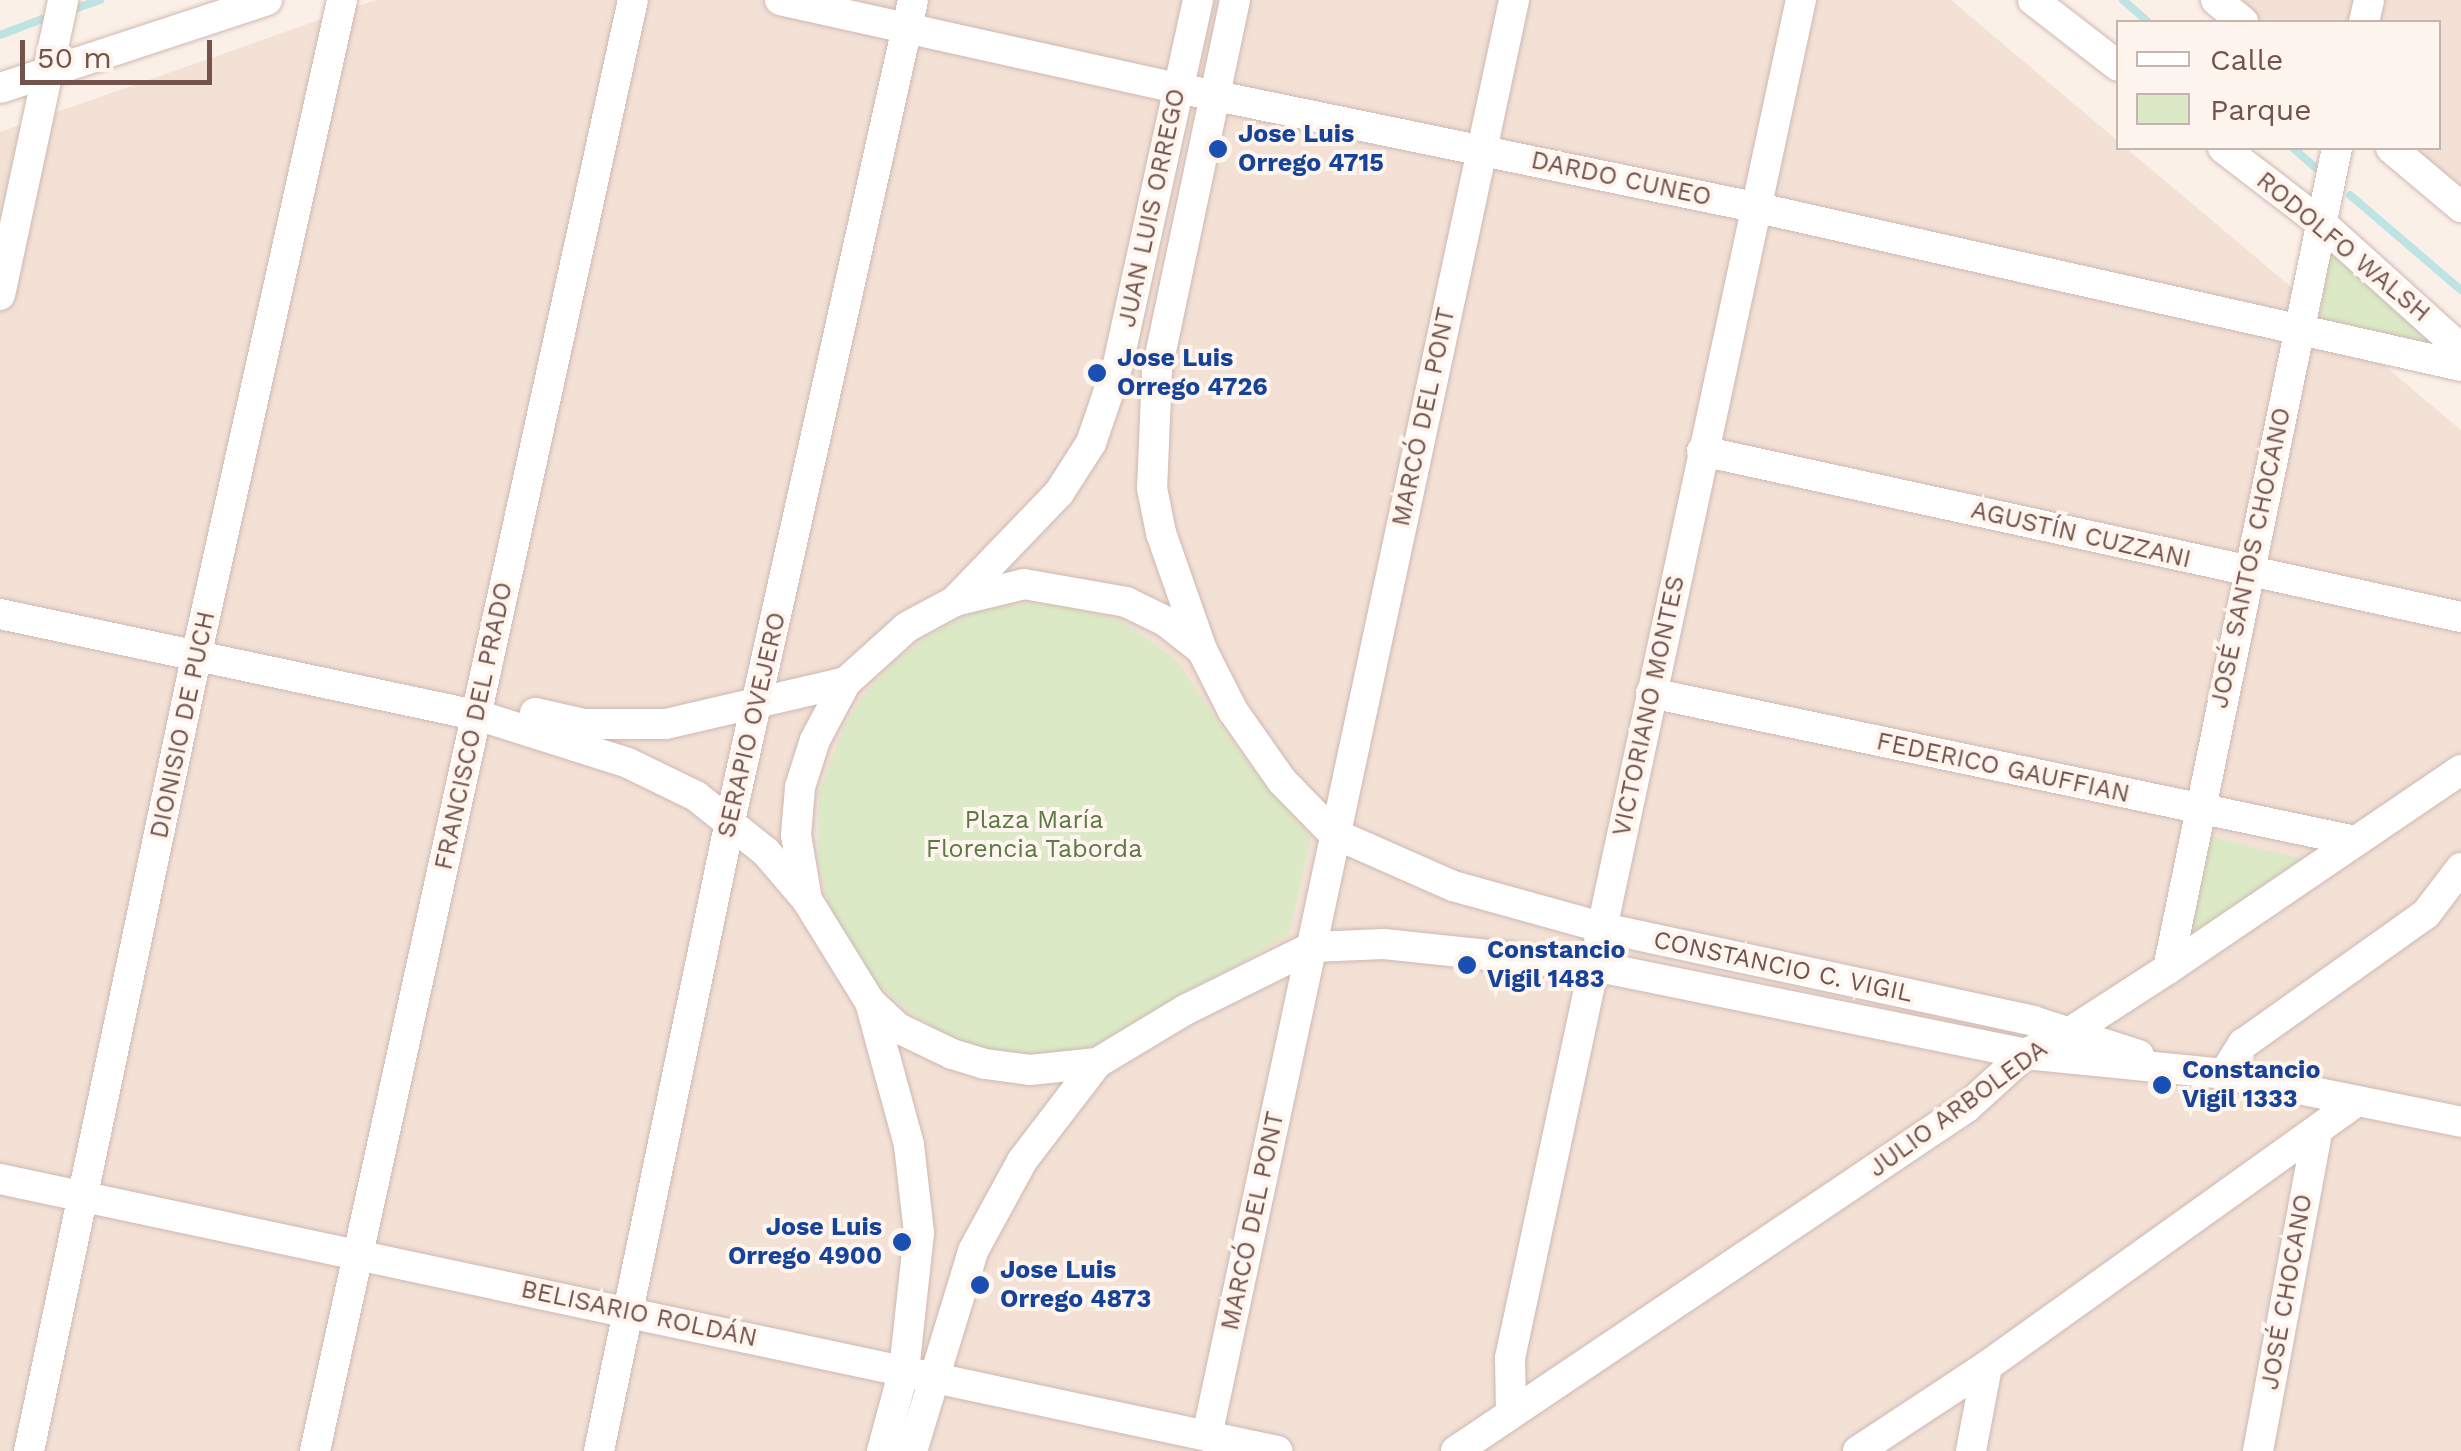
<!DOCTYPE html>
<meta charset="utf-8">
<style>
body{margin:0}
#map{position:relative;width:2461px;height:1451px;overflow:hidden;background:#fbf0e8;font-family:"Work Sans",sans-serif}
div>[style]{position:absolute}
[style*='--x']{left:calc(var(--x)*1px);top:calc(var(--y)*1px);width:calc(var(--w)*1px);rotate:calc(var(--a)*1deg)}
.residential>*{inset:0;background:#f3e1d6}
.green>*{inset:0;background:#dbe9c6}
.stream>*{height:8px;margin:-4px;padding:0 4px;transform-origin:4px;border-radius:4px;background:#bde4e3}
.roads{filter:drop-shadow(0 0 2px #cfb8b1) drop-shadow(0 0 2px #cfb8b1)}
.minor>*{height:30px;margin:-15px;padding:0 15px;transform-origin:15px;border-radius:15px;background:#fff}
.dots>*{width:28px;height:28px;translate:-50% -50%;box-sizing:border-box;border:5px solid #fef5ee;border-radius:50%}
span{translate:-50% -50%;white-space:nowrap;text-align:center;line-height:1.15;-webkit-text-stroke:8px #fef5ee;paint-order:stroke}
.transit-label{font-size:25px;color:#164399;font-weight:700}
.left{translate:0 -50%;text-align:left}
.right{translate:-100% -50%;text-align:right}
.street-label{font-size:25px;color:#74534d}
.park-label{font-size:25px;color:#5e7945}
.legend{position:absolute;left:2116px;top:20px;width:325px;height:130px;box-sizing:border-box;background:#fef5ee;border:2px solid #c7b4ae;margin:0;padding:12px 18px;list-style:none;font-size:30px;color:#74534d}
.legend li{display:flex;align-items:center;gap:20px;height:50px}
.legend b{width:50px;border:2px solid #c7b4ae}
.scale{position:absolute;left:20px;top:40px;width:192px;height:45px;box-sizing:border-box;border:5px solid #74534d;border-top:0;padding-left:12px;font-size:30px;line-height:35px;white-space:nowrap;color:#74534d;-webkit-text-stroke:8px #fef5ee;paint-order:stroke}
</style>
<div id="map">
<div class="residential">
<i style="clip-path:polygon(376px 0,1951px 0,2118px 141px,2118px 148px,2126px 148px,2461px 430px,2461px 1451px,0 1451px,0 132px)"></i>
<i style="clip-path:polygon(2216px 0,2461px 0,2461px 205px,2392px 148px,2438px 148px,2438px 22px,2243px 22px)"></i>
</div>
<div class="green">
<i style="clip-path:polygon(2330px 252px,2438px 348px,2318px 324px)"></i>
<i style="clip-path:polygon(1029px 603px,1072px 606px,1124px 622px,1176px 660px,1241px 755px,1311px 837px,1289px 934px,1115px 1040px,1063px 1054px,1009px 1055px,953px 1039px,908px 1011px,867px 975px,833px 922px,818px 860px,819px 793px,844px 726px,865px 693px,894px 662px,929px 635px,979px 610px)"></i>
<i style="clip-path:polygon(2207px 836px,2302px 859px,2184px 940px)"></i>
</div>
<div class="stream">
<i style="--x:2123;--y:0;--w:33;--a:41"></i>
<i style="--x:71;--y:10;--w:31;--a:-19"></i>
<i style="--x:0;--y:35;--w:45;--a:-20.9"></i>
<i style="--x:2293;--y:148;--w:30;--a:41"></i>
<i style="--x:2350;--y:195;--w:146;--a:40.6"></i>
</div>
<div class="roads">
<div class="minor">
<i style="--x:780;--y:0;--w:408;--a:12.5"></i>
<i style="--x:1178;--y:88;--w:588;--a:11.67"></i>
<i style="--x:1754;--y:207;--w:725;--a:12.67"></i>
<i style="--x:1235;--y:0;--w:379;--a:101.9"></i>
<i style="--x:1157;--y:371;--w:117;--a:92.4"></i>
<i style="--x:1152;--y:488;--w:46;--a:78.7"></i>
<i style="--x:1161;--y:533;--w:124;--a:70.7"></i>
<i style="--x:1202;--y:650;--w:68;--a:63.1"></i>
<i style="--x:1233;--y:711;--w:85;--a:55"></i>
<i style="--x:1282;--y:781;--w:73;--a:45.6"></i>
<i style="--x:1333;--y:833;--w:131;--a:23.8"></i>
<i style="--x:1453;--y:886;--w:157;--a:15.5"></i>
<i style="--x:1604;--y:928;--w:439;--a:12.2"></i>
<i style="--x:2033;--y:1021;--w:111;--a:17.8"></i>
<i style="--x:2033;--y:0;--w:108;--a:37.8"></i>
<i style="--x:2216;--y:0;--w:35;--a:39"></i>
<i style="--x:2364;--y:22;--w:23;--a:-77"></i>
<i style="--x:0;--y:88;--w:281;--a:-18.2"></i>
<i style="--x:2223;--y:148;--w:123;--a:37.4"></i>
<i style="--x:2321;--y:223;--w:188;--a:42"></i>
<i style="--x:2391;--y:148;--w:92;--a:40.1"></i>
<i style="--x:0;--y:295;--w:302;--a:-77.9"></i>
<i style="--x:1702;--y:451;--w:777;--a:12.34"></i>
<i style="--x:955;--y:601;--w:150;--a:-46.1"></i>
<i style="--x:1059;--y:493;--w:59;--a:-57.4"></i>
<i style="--x:1091;--y:443;--w:83;--a:-71.1"></i>
<i style="--x:1118;--y:364;--w:373;--a:-77.6"></i>
<i style="--x:0;--y:614;--w:488;--a:12"></i>
<i style="--x:477;--y:715;--w:158;--a:17.6"></i>
<i style="--x:628;--y:763;--w:76;--a:25.9"></i>
<i style="--x:696;--y:796;--w:90;--a:38.7"></i>
<i style="--x:766;--y:852;--w:63;--a:49.5"></i>
<i style="--x:807;--y:900;--w:120;--a:58.3"></i>
<i style="--x:870;--y:1002;--w:38;--a:43"></i>
<i style="--x:898;--y:1028;--w:60;--a:25.7"></i>
<i style="--x:952;--y:1054;--w:34;--a:17"></i>
<i style="--x:985;--y:1064;--w:45;--a:7.6"></i>
<i style="--x:1030;--y:1070;--w:67;--a:-6"></i>
<i style="--x:1651;--y:693;--w:719;--a:11.87"></i>
<i style="--x:535;--y:713;--w:50;--a:12.7"></i>
<i style="--x:584;--y:724;--w:82;--a:0"></i>
<i style="--x:666;--y:724;--w:185;--a:-13.1"></i>
<i style="--x:807;--y:900;--w:66;--a:-99.6"></i>
<i style="--x:796;--y:835;--w:48;--a:-85.2"></i>
<i style="--x:800;--y:787;--w:49;--a:-72.3"></i>
<i style="--x:815;--y:740;--w:66;--a:-61.9"></i>
<i style="--x:846;--y:682;--w:82;--a:-42"></i>
<i style="--x:907;--y:627;--w:55;--a:-28.4"></i>
<i style="--x:955;--y:601;--w:71;--a:-13.8"></i>
<i style="--x:1024;--y:584;--w:104;--a:10"></i>
<i style="--x:1126;--y:602;--w:43;--a:26"></i>
<i style="--x:1165;--y:621;--w:47;--a:38.1"></i>
<i style="--x:2168;--y:969;--w:838;--a:-78.37"></i>
<i style="--x:870;--y:1002;--w:148;--a:74.7"></i>
<i style="--x:909;--y:1145;--w:89;--a:83.5"></i>
<i style="--x:919;--y:1233;--w:138;--a:96.2"></i>
<i style="--x:904;--y:1370;--w:84;--a:105.2"></i>
<i style="--x:2224;--y:1074;--w:36;--a:-58"></i>
<i style="--x:2243;--y:1044;--w:224;--a:-35.4"></i>
<i style="--x:2426;--y:914;--w:58;--a:-52.7"></i>
<i style="--x:0;--y:1179;--w:1306;--a:12.02"></i>
<i style="--x:1511;--y:1413;--w:55;--a:-91"></i>
<i style="--x:1510;--y:1358;--w:1389;--a:-77.91"></i>
<i style="--x:1207;--y:1436;--w:1468;--a:-77.93"></i>
<i style="--x:29;--y:1451;--w:830;--a:-78.11"></i>
<i style="--x:200;--y:639;--w:655;--a:-77.47"></i>
<i style="--x:315;--y:1451;--w:1485;--a:-77.64"></i>
<i style="--x:599;--y:1451;--w:643;--a:-78.25"></i>
<i style="--x:730;--y:821;--w:841;--a:-77.43"></i>
<i style="--x:912;--y:1451;--w:209;--a:-73"></i>
<i style="--x:973;--y:1251;--w:102;--a:-61.4"></i>
<i style="--x:1022;--y:1161;--w:123;--a:-52.6"></i>
<i style="--x:1097;--y:1063;--w:103;--a:-31.1"></i>
<i style="--x:1185;--y:1010;--w:142;--a:-26.4"></i>
<i style="--x:1312;--y:947;--w:72;--a:-2.4"></i>
<i style="--x:1384;--y:944;--w:211;--a:6"></i>
<i style="--x:1594;--y:966;--w:440;--a:11.5"></i>
<i style="--x:2025;--y:1054;--w:200;--a:5.7"></i>
<i style="--x:2224;--y:1074;--w:242;--a:11.4"></i>
<i style="--x:1456;--y:1451;--w:616;--a:-33.95"></i>
<i style="--x:1967;--y:1107;--w:79;--a:-42.4"></i>
<i style="--x:2025;--y:1054;--w:52;--a:-26.1"></i>
<i style="--x:2072;--y:1031;--w:114;--a:-32.9"></i>
<i style="--x:2168;--y:969;--w:354;--a:-34.2"></i>
<i style="--x:1858;--y:1451;--w:154;--a:-33.4"></i>
<i style="--x:1987;--y:1366;--w:452;--a:-35.6"></i>
<i style="--x:1971;--y:1451;--w:86;--a:-79.3"></i>
<i style="--x:2258;--y:1451;--w:324;--a:-79.5"></i>
</div>
</div>
<div class="dots">
<i style="left:1218px;top:149px;background:#1a4fb4"></i>
<i style="left:1097px;top:373px;background:#1a4fb4"></i>
<i style="left:1467px;top:965px;background:#1a4fb4"></i>
<i style="left:2162px;top:1085px;background:#1a4fb4"></i>
<i style="left:902px;top:1242px;background:#1a4fb4"></i>
<i style="left:980px;top:1285px;background:#1a4fb4"></i>
</div>
<div class="transit-label">
<span class="left" style="left:1238px;top:149px">Jose Luis<br>Orrego 4715</span>
<span class="left" style="left:1117px;top:373px">Jose Luis<br>Orrego 4726</span>
<span class="left" style="left:1487px;top:965px">Constancio<br>Vigil 1483</span>
<span class="left" style="left:2182px;top:1085px">Constancio<br>Vigil 1333</span>
<span class="right" style="left:882px;top:1242px">Jose Luis<br>Orrego 4900</span>
<span class="left" style="left:1000px;top:1285px">Jose Luis<br>Orrego 4873</span>
</div>
<div class="street-label">
<span style="left:1621px;top:179px;rotate:12deg">DARDO CUNEO</span>
<span style="left:1152px;top:208px;rotate:-78deg">JUAN LUIS ORREGO</span>
<span style="left:2343px;top:247px;rotate:40deg">RODOLFO WALSH</span>
<span style="left:1424px;top:417px;rotate:-78deg">MARCÓ DEL PONT</span>
<span style="left:2081px;top:535px;rotate:13deg">AGUSTÍN CUZZANI</span>
<span style="left:2251px;top:558px;rotate:-78deg">JOSÉ SANTOS CHOCANO</span>
<span style="left:1649px;top:706px;rotate:-78deg">VICTORIANO MONTES</span>
<span style="left:183px;top:725px;rotate:-78deg">DIONISIO DE PUCH</span>
<span style="left:752px;top:725px;rotate:-77deg">SERAPIO OVEJERO</span>
<span style="left:474px;top:726px;rotate:-78deg">FRANCISCO DEL PRADO</span>
<span style="left:2003px;top:768px;rotate:12deg">FEDERICO GAUFFIAN</span>
<span style="left:1783px;top:967px;rotate:12deg">CONSTANCIO C. VIGIL</span>
<span style="left:1958px;top:1109px;rotate:-36deg">JULIO ARBOLEDA</span>
<span style="left:1253px;top:1221px;rotate:-78deg">MARCÓ DEL PONT</span>
<span style="left:2287px;top:1292px;rotate:-80deg">JOSÉ CHOCANO</span>
<span style="left:639px;top:1314px;rotate:12deg">BELISARIO ROLDÁN</span>
</div>
<div class="park-label">
<span style="left:1034px;top:835px">Plaza María<br>Florencia Taborda</span>
</div>
<ul class="legend">
<li><b style="height:12px;background:#fff"></b>Calle</li>
<li><b style="height:28px;background:#dbe9c6"></b>Parque</li>
</ul>
<div class="scale">50 m</div>
</div>
